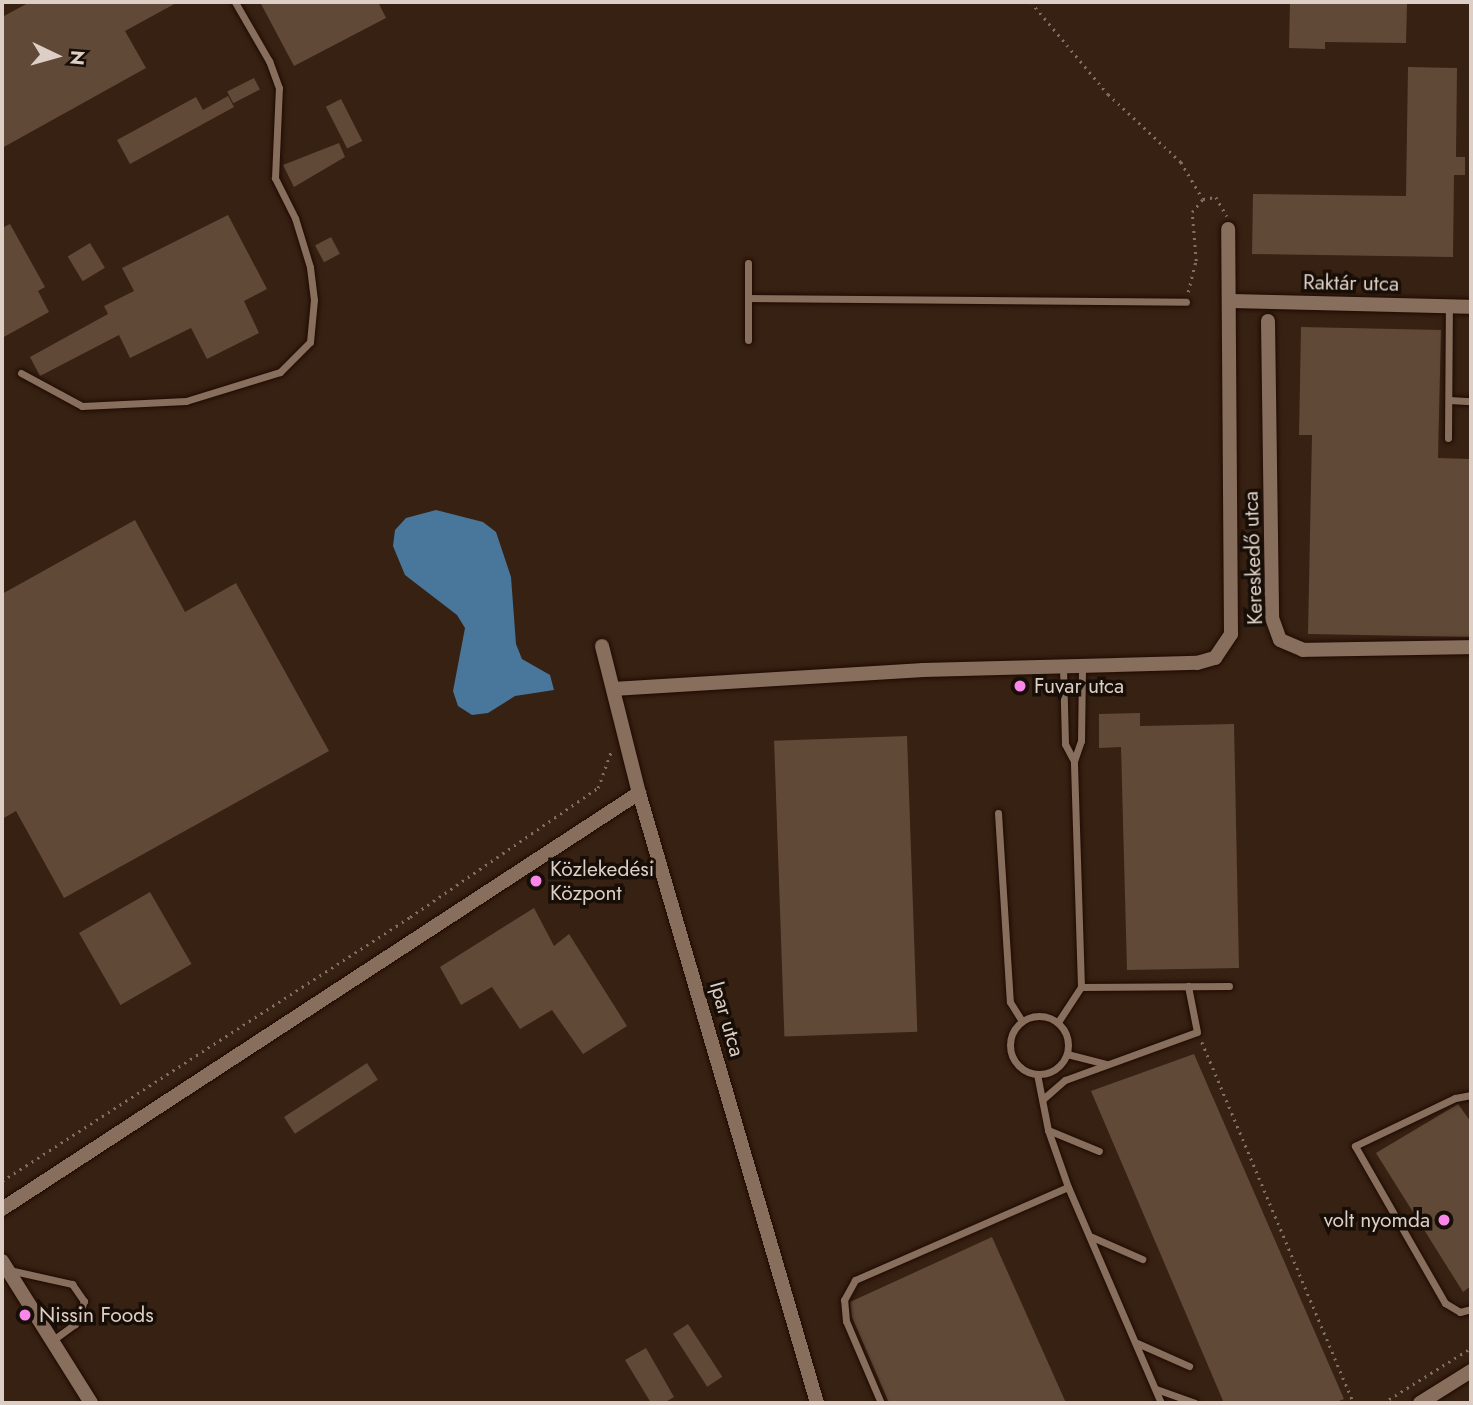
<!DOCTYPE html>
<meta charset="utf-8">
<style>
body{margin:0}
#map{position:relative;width:1473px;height:1405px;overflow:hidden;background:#372112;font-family:Jost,sans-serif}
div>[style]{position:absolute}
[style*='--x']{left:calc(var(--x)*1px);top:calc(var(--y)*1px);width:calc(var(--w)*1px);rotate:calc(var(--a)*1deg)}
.water>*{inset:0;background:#49769b}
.building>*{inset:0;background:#614938;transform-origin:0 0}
.path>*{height:2.5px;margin-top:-1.25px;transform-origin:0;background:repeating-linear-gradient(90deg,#837064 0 2px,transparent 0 7px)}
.roads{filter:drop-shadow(0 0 2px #1e0a00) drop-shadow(0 0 2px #1e0a00)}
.service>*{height:7px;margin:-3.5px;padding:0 3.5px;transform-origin:3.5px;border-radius:3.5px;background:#886e5c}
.service>.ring{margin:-3.5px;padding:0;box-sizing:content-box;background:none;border:7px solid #886e5c;border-radius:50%}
.minor>*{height:14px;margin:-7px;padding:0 7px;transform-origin:7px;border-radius:7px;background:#886e5c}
.dots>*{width:19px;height:19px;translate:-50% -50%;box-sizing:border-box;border:4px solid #170e07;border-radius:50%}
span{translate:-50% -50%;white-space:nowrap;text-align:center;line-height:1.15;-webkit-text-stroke:7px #170e07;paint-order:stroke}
.street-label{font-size:21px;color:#decfc6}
.poi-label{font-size:21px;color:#decfc6}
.left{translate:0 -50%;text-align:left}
.right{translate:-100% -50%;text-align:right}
.frame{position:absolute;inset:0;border:4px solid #decfc6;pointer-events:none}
.north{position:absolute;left:21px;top:21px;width:70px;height:70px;-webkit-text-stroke:5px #170e07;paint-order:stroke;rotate:95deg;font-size:19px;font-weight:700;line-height:28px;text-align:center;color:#decfc6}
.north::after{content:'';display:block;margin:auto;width:24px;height:32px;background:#decfc6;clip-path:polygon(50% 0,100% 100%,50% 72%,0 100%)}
</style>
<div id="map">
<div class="water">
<i style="clip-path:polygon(436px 510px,483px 522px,496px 532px,511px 577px,516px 644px,522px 659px,550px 675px,554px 690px,515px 696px,488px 713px,472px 715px,458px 706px,453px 691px,465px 628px,457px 615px,405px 575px,393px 546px,395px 530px,406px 518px)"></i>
</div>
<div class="building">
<i style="clip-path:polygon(30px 2px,178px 2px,125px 31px,146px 68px,2px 148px,2px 17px)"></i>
<i style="clip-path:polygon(260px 2px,378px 2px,386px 18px,294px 66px)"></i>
<i style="clip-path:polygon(1290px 2px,1407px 4px,1406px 43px,1325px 42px,1325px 49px,1289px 48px)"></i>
<i style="clip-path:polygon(1408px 67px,1457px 68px,1456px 157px,1465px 157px,1465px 175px,1454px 175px,1453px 257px,1252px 254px,1253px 194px,1406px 196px)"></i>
<i style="left:254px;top:78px;width:13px;height:30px;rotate:63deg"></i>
<i style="clip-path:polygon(228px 96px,234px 107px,130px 164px,117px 140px,196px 97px,203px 110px)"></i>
<i style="left:341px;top:99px;width:47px;height:17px;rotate:63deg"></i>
<i style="clip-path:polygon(339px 143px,345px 157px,294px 187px,283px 165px)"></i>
<i style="clip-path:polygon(228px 215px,267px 289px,244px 301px,259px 333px,207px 359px,191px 328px,130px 358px,119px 335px,40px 376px,30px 357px,108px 314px,104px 306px,134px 291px,122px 268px)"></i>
<i style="clip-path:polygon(10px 224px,45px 287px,38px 291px,49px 312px,2px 338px,2px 228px)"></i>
<i style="left:331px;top:237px;width:19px;height:18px;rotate:62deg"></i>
<i style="left:90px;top:243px;width:29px;height:26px;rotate:59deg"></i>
<i style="clip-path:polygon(1301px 327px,1441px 330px,1438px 458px,1471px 459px,1471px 637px,1308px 634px,1312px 435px,1299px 435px)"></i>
<i style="clip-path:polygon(135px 520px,185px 612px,236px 583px,329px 751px,64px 898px,16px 811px,2px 819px,2px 594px)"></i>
<i style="clip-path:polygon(1140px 713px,1140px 726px,1234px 724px,1239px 968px,1127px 970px,1121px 747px,1099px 748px,1099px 714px)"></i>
<i style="left:907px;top:736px;width:296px;height:133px;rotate:88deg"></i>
<i style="left:150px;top:892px;width:83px;height:82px;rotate:60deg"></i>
<i style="clip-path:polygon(534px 908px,554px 946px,569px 934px,627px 1026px,583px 1054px,552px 1010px,520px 1029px,492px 987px,461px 1005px,440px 967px)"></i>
<i style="clip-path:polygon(1194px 1054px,1344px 1399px,1334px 1403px,1224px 1403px,1091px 1091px)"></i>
<i style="left:367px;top:1063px;width:20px;height:99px;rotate:57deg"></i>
<i style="clip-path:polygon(1458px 1104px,1471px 1122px,1471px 1286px,1463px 1292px,1376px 1153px)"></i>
<i style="clip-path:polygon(992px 1237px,1066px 1403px,889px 1403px,852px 1317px,850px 1302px)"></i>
<i style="left:688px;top:1324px;width:63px;height:18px;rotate:57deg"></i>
<i style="clip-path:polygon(646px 1348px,674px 1397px,664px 1403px,651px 1403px,625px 1360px)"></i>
</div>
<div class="path">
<i style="--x:1031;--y:2;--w:120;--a:50.1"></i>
<i style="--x:1108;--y:94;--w:100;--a:43"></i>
<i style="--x:1181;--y:162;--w:43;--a:59.3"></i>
<i style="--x:1188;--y:292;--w:32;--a:-76"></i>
<i style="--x:1196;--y:261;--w:49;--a:-94.7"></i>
<i style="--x:1192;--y:212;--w:17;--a:-50"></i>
<i style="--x:1203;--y:199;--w:13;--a:-9"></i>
<i style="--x:1216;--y:197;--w:22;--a:60"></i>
<i style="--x:1202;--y:1042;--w:392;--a:67.2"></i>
<i style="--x:2;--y:1181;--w:486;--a:-32.9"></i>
<i style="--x:410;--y:917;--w:228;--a:-34.5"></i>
<i style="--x:598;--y:788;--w:41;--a:-70.3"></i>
<i style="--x:1383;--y:1403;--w:104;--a:-32"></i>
</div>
<div class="roads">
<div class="service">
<i style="--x:748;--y:298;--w:438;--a:0.5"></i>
<i style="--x:748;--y:340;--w:77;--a:-90"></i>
<i style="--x:21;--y:373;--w:69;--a:28.4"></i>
<i style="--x:82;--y:406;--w:104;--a:-2.8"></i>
<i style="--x:186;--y:401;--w:98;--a:-17.1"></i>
<i style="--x:280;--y:372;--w:42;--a:-45"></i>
<i style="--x:310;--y:342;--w:42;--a:-84.6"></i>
<i style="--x:314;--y:300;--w:33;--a:-97"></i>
<i style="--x:310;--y:267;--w:51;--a:-107"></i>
<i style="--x:295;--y:218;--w:45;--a:-116.6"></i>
<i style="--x:275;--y:178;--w:90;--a:-87.5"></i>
<i style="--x:279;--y:88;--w:29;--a:-110"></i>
<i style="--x:269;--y:61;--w:68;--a:-120"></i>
<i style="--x:1449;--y:400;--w:22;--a:3"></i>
<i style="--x:1448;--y:438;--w:131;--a:-89.6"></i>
<i style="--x:1063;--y:667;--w:77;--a:88.5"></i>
<i style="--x:1065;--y:744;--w:19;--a:62"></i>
<i style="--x:998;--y:813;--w:189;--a:86.4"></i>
<i style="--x:1010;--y:1002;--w:22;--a:58"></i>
<i style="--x:1081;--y:987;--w:148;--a:-0.4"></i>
<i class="ring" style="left:1010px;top:1016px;width:51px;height:51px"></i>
<i style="--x:1058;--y:1022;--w:42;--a:-56.7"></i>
<i style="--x:1081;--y:987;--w:226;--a:-91.8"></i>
<i style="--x:1074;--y:761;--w:21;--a:-71"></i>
<i style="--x:1081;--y:741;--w:75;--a:-89.2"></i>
<i style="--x:1067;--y:1054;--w:40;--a:14.4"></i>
<i style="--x:1037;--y:1074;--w:57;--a:78.9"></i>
<i style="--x:1048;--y:1130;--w:60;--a:70.7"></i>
<i style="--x:1068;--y:1187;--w:235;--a:66.7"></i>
<i style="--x:1471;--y:1095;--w:16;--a:169"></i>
<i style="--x:1455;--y:1098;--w:111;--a:154.4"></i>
<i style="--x:1355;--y:1146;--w:181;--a:60.2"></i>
<i style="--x:1445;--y:1303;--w:17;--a:31"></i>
<i style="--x:1460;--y:1312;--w:11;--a:-15"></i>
<i style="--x:1043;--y:1099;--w:29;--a:-41"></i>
<i style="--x:1065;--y:1080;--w:140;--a:-20"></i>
<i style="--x:1197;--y:1032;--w:47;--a:-101.1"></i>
<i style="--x:1048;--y:1130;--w:55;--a:22.4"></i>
<i style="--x:1092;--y:1237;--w:55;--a:23.7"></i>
<i style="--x:9;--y:1270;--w:65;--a:12.5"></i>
<i style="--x:72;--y:1284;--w:21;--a:55"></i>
<i style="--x:84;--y:1301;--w:25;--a:111"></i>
<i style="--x:75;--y:1324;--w:27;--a:144"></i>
<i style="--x:1137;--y:1343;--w:57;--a:23.9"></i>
<i style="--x:1156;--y:1389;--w:41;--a:19.7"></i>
<i style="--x:881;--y:1403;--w:89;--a:-113.1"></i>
<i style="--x:846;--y:1321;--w:21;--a:-95"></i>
<i style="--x:844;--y:1300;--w:23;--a:-61"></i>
<i style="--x:855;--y:1280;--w:232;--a:-23.6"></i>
</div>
<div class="minor">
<i style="--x:1229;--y:301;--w:242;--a:1.4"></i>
<i style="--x:1268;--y:321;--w:297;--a:89.2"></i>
<i style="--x:1272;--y:618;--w:23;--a:70"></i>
<i style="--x:1280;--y:640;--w:25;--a:23"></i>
<i style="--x:1303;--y:650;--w:168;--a:-1"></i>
<i style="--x:602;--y:646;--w:152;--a:75.9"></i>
<i style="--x:639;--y:793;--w:635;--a:73.73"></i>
<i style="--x:613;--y:689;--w:311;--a:-3.5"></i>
<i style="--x:923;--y:670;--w:274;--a:-1.5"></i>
<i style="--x:1197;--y:663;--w:19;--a:-16"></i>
<i style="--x:1215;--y:658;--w:29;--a:-56"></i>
<i style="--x:1231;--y:634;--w:405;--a:-90.4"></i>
<i style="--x:2;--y:1209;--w:761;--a:-33.15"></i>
<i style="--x:2;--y:1261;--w:168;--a:57.9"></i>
<i style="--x:1420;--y:1403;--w:60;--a:-32.1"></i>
</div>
</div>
<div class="dots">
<i style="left:1020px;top:686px;background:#f987e9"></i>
<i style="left:536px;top:881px;background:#f987e9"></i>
<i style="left:1444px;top:1220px;background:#f987e9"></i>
<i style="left:25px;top:1315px;background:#f987e9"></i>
</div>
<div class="street-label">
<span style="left:1351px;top:283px;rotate:1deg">Raktár utca</span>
<span style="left:1253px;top:558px;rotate:-92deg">Kereskedő utca</span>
<span style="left:727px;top:1019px;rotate:74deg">Ipar utca</span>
</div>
<div class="poi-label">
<span class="left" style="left:1034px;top:686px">Fuvar utca</span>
<span class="left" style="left:550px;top:881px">Közlekedési<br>Központ</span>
<span class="right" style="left:1430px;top:1220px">volt nyomda</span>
<span class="left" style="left:39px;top:1315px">Nissin Foods</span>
</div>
<div class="frame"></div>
<div class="north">N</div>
</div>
